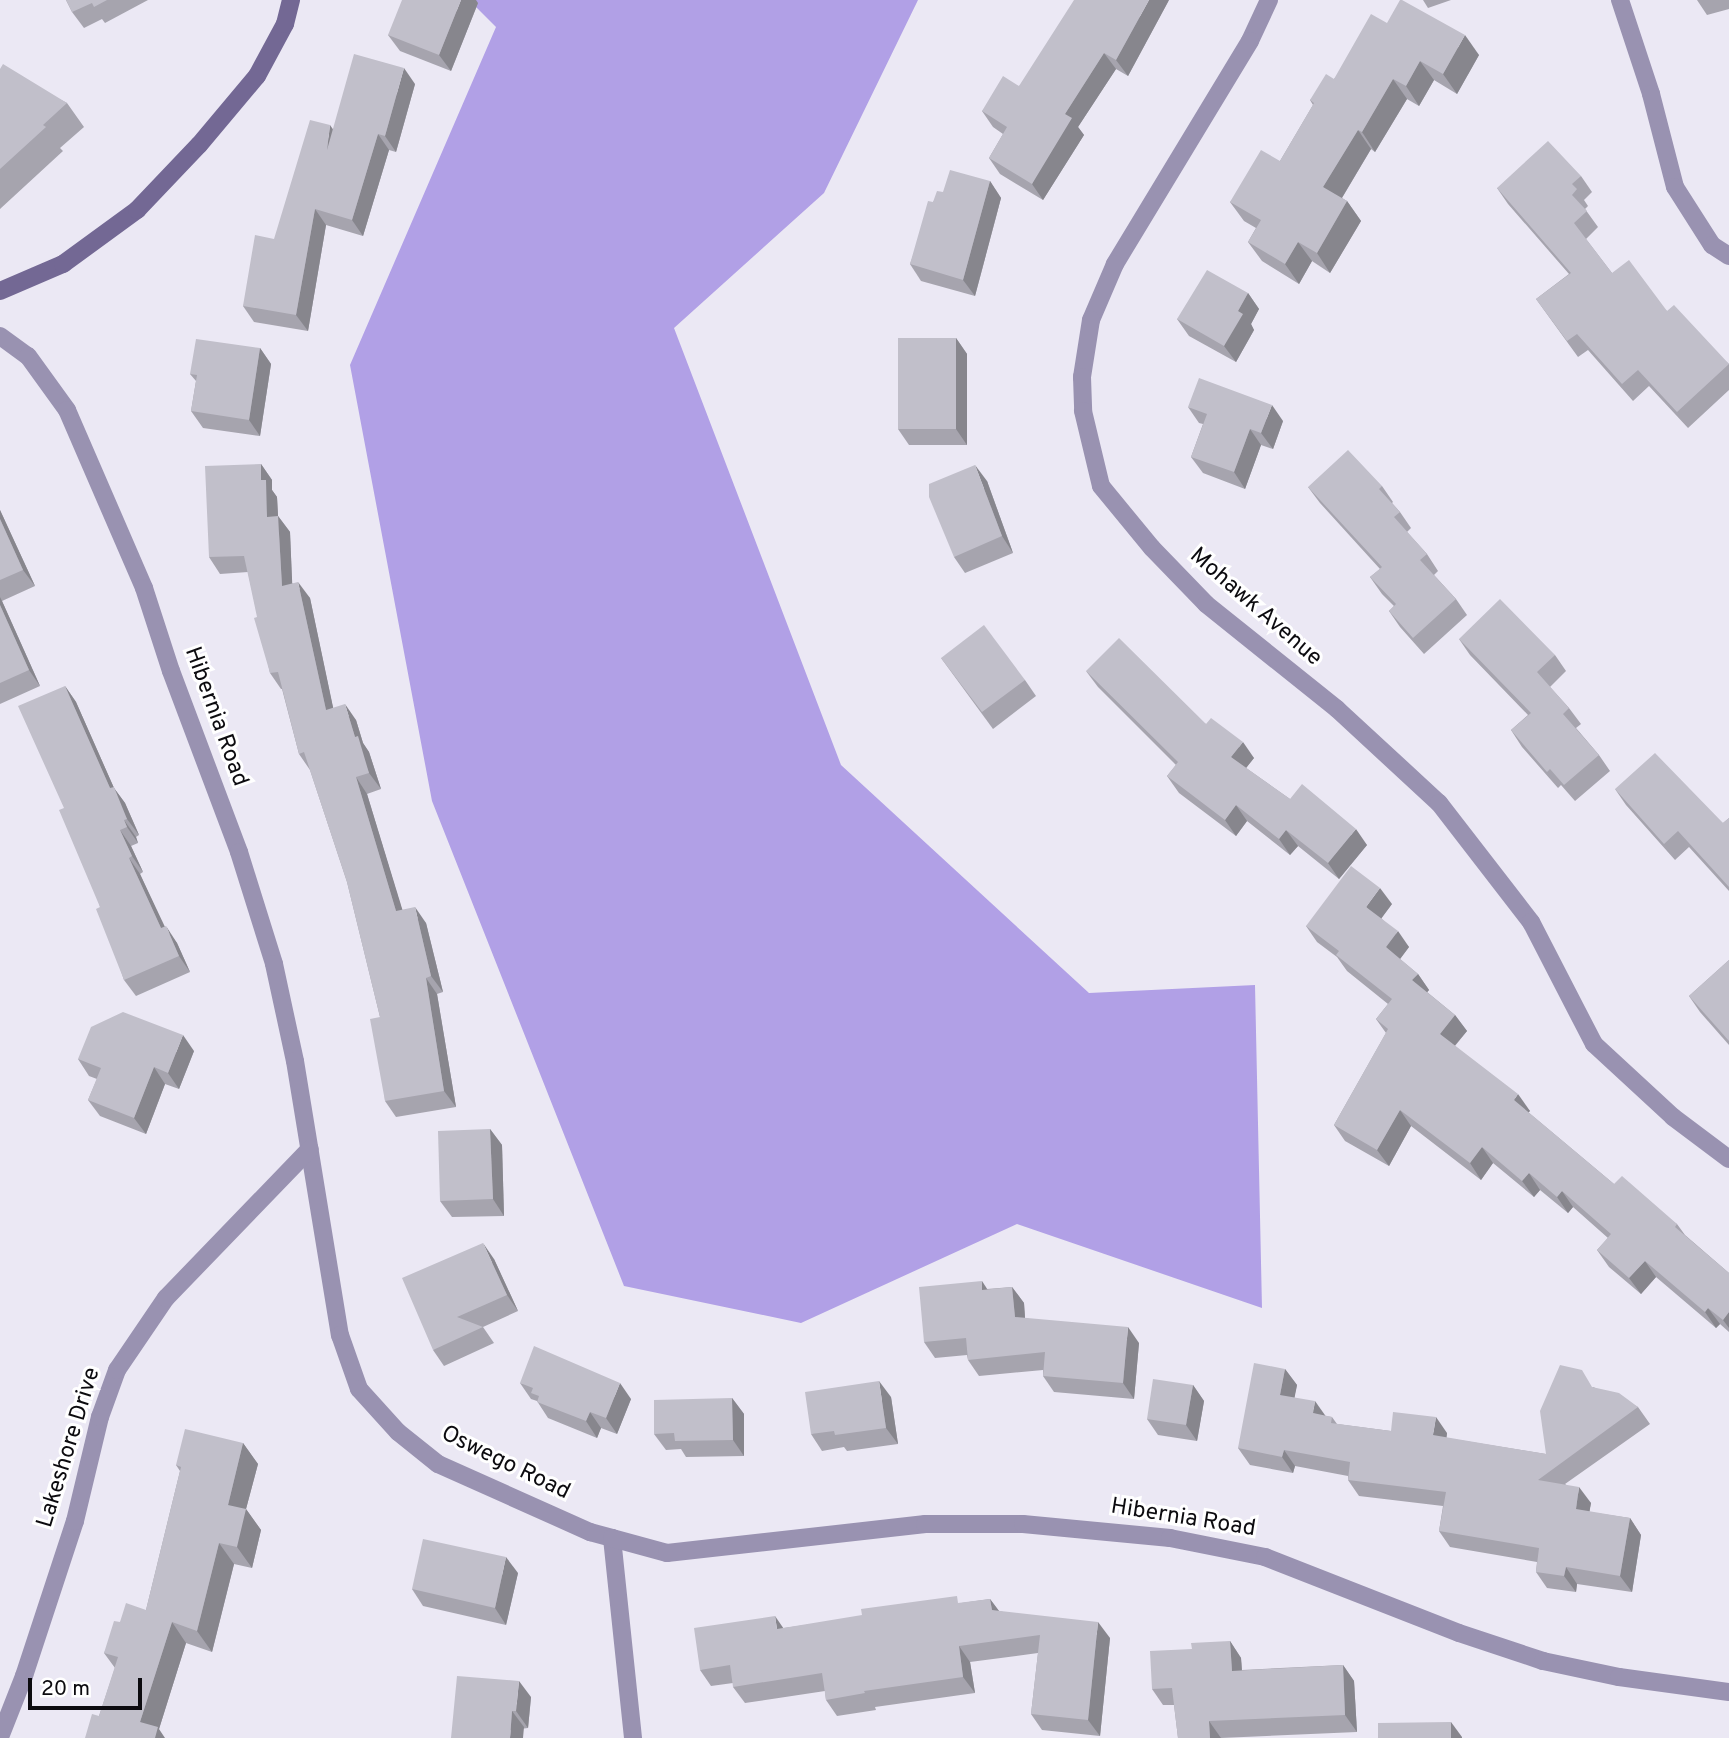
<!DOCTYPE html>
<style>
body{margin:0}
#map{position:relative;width:1729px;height:1738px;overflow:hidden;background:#ebe8f4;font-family:Overpass,sans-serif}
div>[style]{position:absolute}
.forest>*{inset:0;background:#b1a0e6}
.street>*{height:18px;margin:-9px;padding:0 9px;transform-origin:9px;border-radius:9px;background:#9992b1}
.secondary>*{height:18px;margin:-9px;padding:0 9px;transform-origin:9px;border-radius:9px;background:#736894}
.wall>*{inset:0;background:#a6a4ae}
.shaded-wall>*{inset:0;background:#87868d}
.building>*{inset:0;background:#c1bfca}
span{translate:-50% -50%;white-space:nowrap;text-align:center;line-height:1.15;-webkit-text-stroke:6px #fff;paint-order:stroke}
.street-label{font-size:23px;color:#0c0b0f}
.scale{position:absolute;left:28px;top:1678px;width:114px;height:32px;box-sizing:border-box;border:4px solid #0c0b0f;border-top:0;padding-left:9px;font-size:21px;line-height:24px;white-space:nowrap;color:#0c0b0f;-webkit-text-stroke:5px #fff;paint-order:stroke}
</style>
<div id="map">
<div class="forest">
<div style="clip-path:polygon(469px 0,918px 0,824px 193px,674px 328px,841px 765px,1089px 993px,1255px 985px,1262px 1308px,1017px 1224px,801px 1323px,624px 1286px,432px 801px,350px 365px,496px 27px)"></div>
</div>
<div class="street">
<div style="left:1269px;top:0;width:45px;rotate:114.9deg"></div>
<div style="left:1250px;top:41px;width:261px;rotate:121.2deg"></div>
<div style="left:1115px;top:264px;width:61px;rotate:113.2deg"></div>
<div style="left:1091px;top:320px;width:58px;rotate:99deg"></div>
<div style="left:1082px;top:377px;width:34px;rotate:88deg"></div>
<div style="left:1083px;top:411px;width:77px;rotate:76.5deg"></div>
<div style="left:1101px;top:486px;width:80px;rotate:50.6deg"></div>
<div style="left:1152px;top:548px;width:78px;rotate:46deg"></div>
<div style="left:1206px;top:604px;width:168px;rotate:38.7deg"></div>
<div style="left:1337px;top:709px;width:139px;rotate:42.7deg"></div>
<div style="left:1439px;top:803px;width:150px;rotate:52.3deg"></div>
<div style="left:1531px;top:922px;width:137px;rotate:62.7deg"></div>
<div style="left:1594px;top:1044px;width:108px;rotate:42.7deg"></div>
<div style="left:1673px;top:1117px;width:70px;rotate:36.9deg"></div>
<div style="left:1620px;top:0;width:99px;rotate:71.7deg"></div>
<div style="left:1651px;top:94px;width:96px;rotate:75.5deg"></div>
<div style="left:1675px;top:187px;width:69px;rotate:57.5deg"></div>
<div style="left:1712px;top:245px;width:20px;rotate:33deg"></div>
<div style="left:0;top:336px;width:34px;rotate:36deg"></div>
<div style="left:28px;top:356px;width:67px;rotate:54.2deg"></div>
<div style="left:67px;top:410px;width:194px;rotate:66.6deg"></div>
<div style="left:144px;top:588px;width:87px;rotate:72deg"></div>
<div style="left:171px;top:671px;width:193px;rotate:69.4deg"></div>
<div style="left:239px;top:852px;width:117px;rotate:72.6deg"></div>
<div style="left:274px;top:964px;width:99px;rotate:77.8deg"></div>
<div style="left:295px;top:1061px;width:278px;rotate:80.7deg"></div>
<div style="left:340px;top:1335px;width:57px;rotate:70.6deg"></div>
<div style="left:359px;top:1389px;width:58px;rotate:47.8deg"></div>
<div style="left:398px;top:1432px;width:51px;rotate:38.7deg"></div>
<div style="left:438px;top:1464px;width:167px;rotate:24.1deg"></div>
<div style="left:590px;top:1532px;width:23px;rotate:15deg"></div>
<div style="left:612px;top:1538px;width:201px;rotate:84deg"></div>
<div style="left:612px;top:1538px;width:57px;rotate:15.3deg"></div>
<div style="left:667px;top:1553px;width:260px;rotate:-6.4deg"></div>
<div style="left:925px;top:1524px;width:98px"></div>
<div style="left:1023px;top:1524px;width:148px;rotate:5.4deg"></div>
<div style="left:1170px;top:1538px;width:97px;rotate:11.3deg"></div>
<div style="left:1265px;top:1557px;width:208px;rotate:21.4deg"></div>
<div style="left:1459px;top:1633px;width:89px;rotate:18.4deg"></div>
<div style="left:1543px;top:1661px;width:78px;rotate:11.9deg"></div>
<div style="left:1619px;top:1677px;width:111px;rotate:7.8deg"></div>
<div style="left:0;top:1737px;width:66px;rotate:-68.5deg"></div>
<div style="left:24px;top:1676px;width:163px;rotate:-71.8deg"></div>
<div style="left:75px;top:1521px;width:107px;rotate:-76.5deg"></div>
<div style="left:100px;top:1417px;width:50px;rotate:-70.1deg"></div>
<div style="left:117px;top:1370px;width:87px;rotate:-55.8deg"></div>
<div style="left:166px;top:1298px;width:207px;rotate:-46deg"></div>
</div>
<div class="secondary">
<div style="left:0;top:291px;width:69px;rotate:-23.2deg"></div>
<div style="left:63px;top:264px;width:92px;rotate:-36.1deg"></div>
<div style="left:137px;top:210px;width:90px;rotate:-46.4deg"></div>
<div style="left:199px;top:145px;width:90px;rotate:-50deg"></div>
<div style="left:257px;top:76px;width:59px;rotate:-61.7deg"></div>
<div style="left:285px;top:24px;width:25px;rotate:-76deg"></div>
</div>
<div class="wall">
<div style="clip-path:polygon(66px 0,148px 0,105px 23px,102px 19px,84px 28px,72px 12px)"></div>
<div style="clip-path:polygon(1169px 0,1128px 76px,1116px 69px,1078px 127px,1084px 135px,1043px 200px,1000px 174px,989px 158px,1003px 134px,993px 127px,982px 111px,1019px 86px)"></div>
<div style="clip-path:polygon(1423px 0,1451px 0,1428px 8px)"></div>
<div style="clip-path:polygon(1697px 0,1729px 0,1729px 9px,1707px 15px)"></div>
<div style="clip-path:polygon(478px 3px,451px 71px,400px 51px,388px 35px)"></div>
<div style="clip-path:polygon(1387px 23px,1479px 55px,1457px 94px,1434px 80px,1419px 106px,1407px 99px,1375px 152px,1371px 149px,1342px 198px,1347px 201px,1361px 221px,1330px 273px,1312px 261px,1299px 284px,1262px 261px,1248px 242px,1256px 228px,1244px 221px,1230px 202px,1280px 161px,1313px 105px,1310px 100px,1334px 79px)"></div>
<div style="clip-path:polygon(0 69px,67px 103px,84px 127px,60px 148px,63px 151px,0 209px)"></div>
<div style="clip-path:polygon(415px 84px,396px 152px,389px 150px,363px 236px,326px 225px,308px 331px,254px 322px,243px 306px,333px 129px)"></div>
<div style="clip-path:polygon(1581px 176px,1592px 192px,1584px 200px,1588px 206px,1585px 209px,1598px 227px,1586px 239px,1612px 273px,1667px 311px,1729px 364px,1729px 390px,1688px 428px,1649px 386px,1633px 401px,1588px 350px,1578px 357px,1536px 299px,1569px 274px,1508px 204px,1497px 188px)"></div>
<div style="clip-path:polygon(990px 181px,1001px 198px,975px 296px,921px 281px,910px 264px,933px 202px,943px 192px)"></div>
<div style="clip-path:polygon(1248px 293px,1259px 309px,1251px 324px,1254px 330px,1236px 362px,1189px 336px,1177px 319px)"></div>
<div style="clip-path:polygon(956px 338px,967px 354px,967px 445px,909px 445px,898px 429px)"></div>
<div style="clip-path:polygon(260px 348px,271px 364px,260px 436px,203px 428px,191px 411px,196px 381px,190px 374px)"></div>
<div style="clip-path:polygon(1188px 407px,1283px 421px,1273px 449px,1261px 445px,1245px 489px,1203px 473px,1191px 457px,1203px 424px,1199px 423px)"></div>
<div style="clip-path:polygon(261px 464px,272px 480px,272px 490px,277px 497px,278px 516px,290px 532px,292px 583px,310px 598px,333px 708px,356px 720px,363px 743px,369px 752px,381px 789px,367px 794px,402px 910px,426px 923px,443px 992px,437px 994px,456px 1107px,396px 1117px,385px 1101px,380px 1017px,347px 882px,310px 770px,299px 754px,282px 689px,281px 689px,270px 673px,248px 572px,220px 574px,209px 557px)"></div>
<div style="clip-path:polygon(987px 481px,1013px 553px,965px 573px,954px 557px)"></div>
<div style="clip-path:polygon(1382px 486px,1393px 502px,1392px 503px,1400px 512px,1411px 528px,1407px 532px,1427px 554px,1438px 571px,1434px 575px,1456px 599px,1467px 615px,1424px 654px,1400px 627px,1389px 611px,1394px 606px,1382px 594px,1370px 577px,1380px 569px,1320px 503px,1308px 487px)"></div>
<div style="clip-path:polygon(0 510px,35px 586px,2px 601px,40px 686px,0 704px)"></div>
<div style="clip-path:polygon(1459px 639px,1555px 655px,1566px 671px,1550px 687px,1569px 708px,1581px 724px,1576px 728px,1599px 755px,1610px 771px,1575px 801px,1561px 785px,1558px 788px,1522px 747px,1511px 730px,1528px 715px,1470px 655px)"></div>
<div style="clip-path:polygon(941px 658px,1025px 680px,1036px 696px,993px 729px)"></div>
<div style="clip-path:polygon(1086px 671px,1206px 724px,1254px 758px,1246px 768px,1290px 799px,1367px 845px,1339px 879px,1298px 846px,1290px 855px,1247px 821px,1236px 836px,1179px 793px,1167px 776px,1176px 765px,1098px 687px)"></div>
<div style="clip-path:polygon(65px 686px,76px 702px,114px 788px,125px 803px,139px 835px,136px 837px,138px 843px,131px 846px,143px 872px,140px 874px,164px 927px,177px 943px,190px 972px,136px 996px,124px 980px,100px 907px)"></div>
<div style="clip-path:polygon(1615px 789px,1723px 823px,1729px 818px,1729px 891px,1689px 847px,1675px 860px,1626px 805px)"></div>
<div style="clip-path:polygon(1392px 904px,1381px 918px,1409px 947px,1400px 959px,1418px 974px,1429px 990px,1427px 992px,1455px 1015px,1467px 1031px,1455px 1046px,1530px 1111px,1528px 1112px,1614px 1184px,1677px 1224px,1685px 1235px,1729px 1273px,1729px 1332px,1720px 1324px,1716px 1328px,1656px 1277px,1641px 1294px,1609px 1267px,1597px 1250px,1608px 1238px,1573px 1207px,1568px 1213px,1540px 1190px,1534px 1197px,1493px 1163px,1481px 1180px,1411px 1126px,1389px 1166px,1345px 1141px,1334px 1125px,1386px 1033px,1376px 1019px,1388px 1004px,1347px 971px,1337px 957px,1317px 942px,1306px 926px)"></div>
<div style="clip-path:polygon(1729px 960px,1729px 1045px,1700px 1012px,1689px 996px)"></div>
<div style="clip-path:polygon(194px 1051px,179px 1089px,165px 1084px,146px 1134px,100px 1116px,88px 1100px,97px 1079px,89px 1076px,78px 1059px)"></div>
<div style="clip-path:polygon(490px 1129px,502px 1145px,504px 1216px,452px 1217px,440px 1201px)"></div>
<div style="clip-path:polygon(494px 1259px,518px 1311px,483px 1327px,494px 1343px,444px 1366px,433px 1350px)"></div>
<div style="clip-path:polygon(1012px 1287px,1024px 1303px,1025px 1318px,1139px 1343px,1134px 1399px,1054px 1392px,1043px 1376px,1043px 1370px,979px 1376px,968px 1360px,967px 1355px,935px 1358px,924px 1342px,987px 1289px)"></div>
<div style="clip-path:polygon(1285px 1369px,1297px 1385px,1294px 1398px,1325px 1416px,1332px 1417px,1337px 1424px,1391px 1431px,1447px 1433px,1446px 1438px,1546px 1454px,1593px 1387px,1638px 1407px,1650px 1424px,1565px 1484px,1591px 1503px,1589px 1512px,1630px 1518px,1641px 1535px,1632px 1592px,1577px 1584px,1576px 1592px,1547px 1588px,1536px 1572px,1537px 1562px,1450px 1547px,1439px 1531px,1443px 1506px,1359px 1496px,1348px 1480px,1348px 1476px,1295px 1466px,1293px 1473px,1250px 1465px,1238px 1448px)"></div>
<div style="clip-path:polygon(520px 1383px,631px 1399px,617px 1434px,601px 1428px,597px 1438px,548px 1418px,537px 1401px,531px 1399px)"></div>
<div style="clip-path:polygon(1193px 1385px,1204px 1401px,1197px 1441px,1158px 1435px,1147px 1419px)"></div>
<div style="clip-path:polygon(891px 1397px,898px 1444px,847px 1451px,844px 1447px,822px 1451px,811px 1434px)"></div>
<div style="clip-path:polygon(732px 1398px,744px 1414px,744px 1456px,686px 1457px,681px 1449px,666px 1450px,654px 1434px)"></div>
<div style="clip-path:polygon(243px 1443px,258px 1464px,246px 1509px,261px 1530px,252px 1568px,234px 1564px,212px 1652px,186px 1643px,159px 1729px,99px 1716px,115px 1668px,104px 1653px,120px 1622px,146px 1610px,180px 1471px,176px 1465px)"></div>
<div style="clip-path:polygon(518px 1573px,506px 1625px,423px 1606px,412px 1589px)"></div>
<div style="clip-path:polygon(990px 1599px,999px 1611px,1110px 1638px,1100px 1736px,1042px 1730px,1031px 1714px,1038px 1653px,970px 1662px,975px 1693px,875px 1707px,876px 1710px,837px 1716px,826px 1700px,825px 1691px,745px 1703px,733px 1687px,733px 1683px,711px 1686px,700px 1670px,784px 1628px)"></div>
<div style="clip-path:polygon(1230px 1641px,1241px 1658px,1242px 1670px,1343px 1665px,1354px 1681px,1357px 1732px,1221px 1738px,1178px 1738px,1174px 1705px,1163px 1705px,1152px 1689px)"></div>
<div style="clip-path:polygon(531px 1697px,528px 1728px,451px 1738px)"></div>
</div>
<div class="shaded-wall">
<div style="clip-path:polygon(461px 0,476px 0,478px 3px,451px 71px,439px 55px)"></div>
<div style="clip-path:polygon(1149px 0,1169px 0,1128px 76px,1116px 60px)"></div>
<div style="clip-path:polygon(1465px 35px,1479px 55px,1457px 94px,1443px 74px)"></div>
<div style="clip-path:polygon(1104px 53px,1116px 69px,1078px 127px,1084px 135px,1043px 200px,1032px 184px,1065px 114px)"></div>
<div style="clip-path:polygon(1420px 61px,1434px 80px,1419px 106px,1406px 86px)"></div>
<div style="clip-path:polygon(404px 68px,415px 84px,396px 152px,385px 136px)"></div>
<div style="clip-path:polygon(1393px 79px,1407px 99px,1375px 152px,1362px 132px)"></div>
<div style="clip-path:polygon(330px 125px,341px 141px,327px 150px)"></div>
<div style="clip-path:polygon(1358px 130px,1371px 149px,1337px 206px,1323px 187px)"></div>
<div style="clip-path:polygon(378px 134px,389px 150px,363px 236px,352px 220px)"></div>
<div style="clip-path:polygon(990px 181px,1001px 198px,975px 296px,963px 280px)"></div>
<div style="clip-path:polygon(1347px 201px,1361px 221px,1330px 273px,1317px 253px)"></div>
<div style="clip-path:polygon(315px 209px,326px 225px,308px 331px,296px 315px)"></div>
<div style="clip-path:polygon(1298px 242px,1312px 261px,1299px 284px,1285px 264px)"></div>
<div style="clip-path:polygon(1248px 293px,1259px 309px,1251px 324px,1254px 330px,1236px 362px,1224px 346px,1238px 311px)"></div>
<div style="clip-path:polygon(956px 338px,967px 354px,967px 445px,956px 429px)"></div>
<div style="clip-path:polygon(260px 348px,271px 364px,260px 436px,249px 420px)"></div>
<div style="clip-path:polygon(1272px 405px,1283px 421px,1273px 449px,1261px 433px)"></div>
<div style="clip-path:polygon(1250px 429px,1261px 445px,1245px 489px,1234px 472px)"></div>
<div style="clip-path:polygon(261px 464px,272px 480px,272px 490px,277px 497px,279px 533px,267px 517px,261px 480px)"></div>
<div style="clip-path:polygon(975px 465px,987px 481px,1013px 553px,1002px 536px)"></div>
<div style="clip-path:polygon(0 510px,35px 586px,23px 570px,0 519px)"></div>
<div style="clip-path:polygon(278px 516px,290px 532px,293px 602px,282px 586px)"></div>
<div style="clip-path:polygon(298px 582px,310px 598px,337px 726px,326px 710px)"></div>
<div style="clip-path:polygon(0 597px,2px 601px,40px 686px,29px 670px,0 605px)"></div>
<div style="clip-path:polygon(65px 686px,76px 702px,114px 788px,125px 803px,139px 835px,127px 819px,110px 788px)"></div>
<div style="clip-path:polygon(345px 704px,356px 720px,363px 743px,369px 752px,381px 789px,369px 773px,355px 737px)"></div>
<div style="clip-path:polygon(1243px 742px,1254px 758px,1242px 773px,1231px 757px)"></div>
<div style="clip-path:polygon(356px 777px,367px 794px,408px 928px,396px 911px)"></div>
<div style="clip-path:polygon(1236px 805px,1247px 821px,1236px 836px,1225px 820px)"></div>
<div style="clip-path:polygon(124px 820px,136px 837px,138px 843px,127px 827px)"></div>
<div style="clip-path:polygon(1356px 829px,1367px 845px,1339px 879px,1328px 863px)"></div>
<div style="clip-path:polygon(120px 830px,131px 846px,143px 872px,132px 856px)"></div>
<div style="clip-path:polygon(1286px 830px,1298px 846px,1290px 855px,1279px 839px)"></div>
<div style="clip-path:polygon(129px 858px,140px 874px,173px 944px,161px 928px)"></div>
<div style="clip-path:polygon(1380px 888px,1392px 904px,1378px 923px,1366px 907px)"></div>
<div style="clip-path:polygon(415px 907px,426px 923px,443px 992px,431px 976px)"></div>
<div style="clip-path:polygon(166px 926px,177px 943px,190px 972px,179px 956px)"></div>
<div style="clip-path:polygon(1398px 931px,1409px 947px,1397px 963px,1386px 947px)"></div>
<div style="clip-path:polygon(1418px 974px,1429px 990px,1424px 996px,1412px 980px)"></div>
<div style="clip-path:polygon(426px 978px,437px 994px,456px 1107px,444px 1091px)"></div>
<div style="clip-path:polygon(1455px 1015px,1467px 1031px,1451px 1050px,1440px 1034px)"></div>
<div style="clip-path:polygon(183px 1035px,194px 1051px,179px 1089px,168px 1073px)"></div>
<div style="clip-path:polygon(154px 1067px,165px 1084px,146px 1134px,134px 1118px)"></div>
<div style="clip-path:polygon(1518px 1094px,1530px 1111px,1525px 1116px,1514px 1100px)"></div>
<div style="clip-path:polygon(1400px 1110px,1411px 1126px,1389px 1166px,1377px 1150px)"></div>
<div style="clip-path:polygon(490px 1129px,502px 1145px,504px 1216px,493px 1199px)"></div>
<div style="clip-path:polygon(1482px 1147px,1493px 1163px,1481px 1180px,1470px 1163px)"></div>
<div style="clip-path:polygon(1529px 1173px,1540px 1190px,1534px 1197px,1522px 1181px)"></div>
<div style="clip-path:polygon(1562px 1191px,1573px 1207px,1568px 1213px,1557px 1197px)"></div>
<div style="clip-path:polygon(483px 1243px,494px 1259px,518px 1311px,507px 1295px)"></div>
<div style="clip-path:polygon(1645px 1261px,1656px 1277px,1641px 1294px,1629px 1278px)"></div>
<div style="clip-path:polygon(982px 1281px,993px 1298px,982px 1290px)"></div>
<div style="clip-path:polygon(1012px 1287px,1024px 1303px,1026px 1333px,1015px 1317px)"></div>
<div style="clip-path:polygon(1708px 1308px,1720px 1324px,1716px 1328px,1705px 1312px)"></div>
<div style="clip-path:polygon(1729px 1312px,1729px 1328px,1723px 1320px)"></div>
<div style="clip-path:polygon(1128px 1327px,1139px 1343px,1134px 1399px,1123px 1383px)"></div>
<div style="clip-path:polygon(1285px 1369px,1297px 1385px,1292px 1411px,1280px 1395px)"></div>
<div style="clip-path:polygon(879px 1381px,891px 1397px,898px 1444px,886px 1428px)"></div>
<div style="clip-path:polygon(620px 1383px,631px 1399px,617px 1434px,606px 1418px)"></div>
<div style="clip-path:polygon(1193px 1385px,1204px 1401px,1197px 1441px,1186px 1425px)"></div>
<div style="clip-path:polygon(732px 1398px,744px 1414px,744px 1456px,733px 1440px)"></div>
<div style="clip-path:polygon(1315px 1401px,1327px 1418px,1313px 1413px)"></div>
<div style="clip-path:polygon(590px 1412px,601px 1428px,597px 1438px,586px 1421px)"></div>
<div style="clip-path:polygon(1436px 1417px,1447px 1433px,1445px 1452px,1433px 1435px)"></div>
<div style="clip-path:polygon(243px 1443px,258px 1464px,246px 1509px,261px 1530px,252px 1568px,237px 1547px,228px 1505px)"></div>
<div style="clip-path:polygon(1284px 1450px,1295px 1466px,1293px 1473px,1282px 1457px)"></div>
<div style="clip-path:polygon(1579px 1487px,1591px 1503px,1587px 1526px,1576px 1509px)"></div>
<div style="clip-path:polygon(1630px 1518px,1641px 1535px,1632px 1592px,1620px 1576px)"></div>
<div style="clip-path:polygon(219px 1543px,234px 1564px,212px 1652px,197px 1631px)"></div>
<div style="clip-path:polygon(506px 1557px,518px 1573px,506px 1625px,495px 1608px)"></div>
<div style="clip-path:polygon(1566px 1567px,1577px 1584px,1576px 1592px,1564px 1576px)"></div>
<div style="clip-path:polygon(990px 1599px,1002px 1615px,992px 1610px)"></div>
<div style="clip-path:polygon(775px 1616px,786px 1632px,777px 1629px)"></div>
<div style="clip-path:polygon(172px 1622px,186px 1643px,159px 1729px,165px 1738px,152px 1738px,140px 1722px)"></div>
<div style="clip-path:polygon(1098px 1622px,1110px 1638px,1100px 1736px,1088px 1720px)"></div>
<div style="clip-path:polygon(1230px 1641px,1241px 1658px,1243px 1687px,1232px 1671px)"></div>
<div style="clip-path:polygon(959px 1646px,970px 1662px,975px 1693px,963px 1677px)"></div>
<div style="clip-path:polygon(1343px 1665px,1354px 1681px,1357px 1732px,1345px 1715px)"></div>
<div style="clip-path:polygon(519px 1681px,531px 1697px,528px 1728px,516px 1711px)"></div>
<div style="clip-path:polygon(512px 1711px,524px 1727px,523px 1738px,510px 1738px)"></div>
<div style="clip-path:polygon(1209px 1721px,1221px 1738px,1210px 1738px)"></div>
<div style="clip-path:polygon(1451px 1722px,1462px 1737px,1462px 1738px,1451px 1738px)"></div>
</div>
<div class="building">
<div style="clip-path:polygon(66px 0,107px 0,94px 7px,92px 3px,72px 12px)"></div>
<div style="clip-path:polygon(402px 0,461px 0,439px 55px,388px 35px)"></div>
<div style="clip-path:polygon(1074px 0,1149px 0,1116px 60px,1104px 53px,1065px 114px,1072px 118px,1032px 184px,989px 158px,1007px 127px,982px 111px,1003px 76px,1019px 86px)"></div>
<div style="clip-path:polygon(1400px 0,1402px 0,1465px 35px,1443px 74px,1420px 61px,1406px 86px,1393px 79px,1362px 132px,1358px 130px,1323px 187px,1347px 201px,1317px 253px,1298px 242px,1285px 264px,1248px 242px,1261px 220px,1230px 202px,1261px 150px,1280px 161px,1314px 103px,1310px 100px,1326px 74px,1334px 79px,1371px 14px,1387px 23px)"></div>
<div style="clip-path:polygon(354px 54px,404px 68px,385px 136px,378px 134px,352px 220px,315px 209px,296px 315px,243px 306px,255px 235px,274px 239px,310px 120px,330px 125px,327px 150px)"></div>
<div style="clip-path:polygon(3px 64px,67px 103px,43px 125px,46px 127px,0 169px,0 69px)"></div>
<div style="clip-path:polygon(1548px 141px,1581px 176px,1572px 184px,1577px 189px,1572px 195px,1587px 211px,1574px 223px,1612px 273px,1629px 260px,1667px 311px,1674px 305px,1729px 364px,1677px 412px,1638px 370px,1622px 384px,1577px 334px,1567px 341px,1536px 299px,1571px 273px,1497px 188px)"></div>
<div style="clip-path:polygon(950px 170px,990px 181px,963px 280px,910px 264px,928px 201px,933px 202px,937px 191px,943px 192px)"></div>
<div style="clip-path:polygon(1207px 270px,1248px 293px,1238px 311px,1243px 314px,1224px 346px,1177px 319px)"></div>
<div style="clip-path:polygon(898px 338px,956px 338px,956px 429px,898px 429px)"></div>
<div style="clip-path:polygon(196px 339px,260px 348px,249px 420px,191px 411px,197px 375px,190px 374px)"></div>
<div style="clip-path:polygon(1199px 378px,1272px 405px,1261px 433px,1250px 429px,1234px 472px,1191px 457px,1207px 414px,1188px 407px)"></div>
<div style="clip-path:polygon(1348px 450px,1382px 486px,1379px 489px,1400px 512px,1394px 517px,1427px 554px,1420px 560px,1456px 599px,1413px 638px,1389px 611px,1396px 604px,1370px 577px,1382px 567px,1308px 487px)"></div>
<div style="clip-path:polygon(261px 464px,261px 480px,266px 480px,267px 517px,278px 516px,282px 586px,298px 582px,326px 710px,345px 704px,355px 737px,358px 736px,369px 773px,356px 777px,396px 911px,415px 907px,431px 976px,426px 978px,444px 1091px,385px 1101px,370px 1019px,380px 1017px,347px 882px,304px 752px,299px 754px,278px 672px,270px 673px,254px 618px,257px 617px,244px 556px,209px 557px,205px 466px)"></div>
<div style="clip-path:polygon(975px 465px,1002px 536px,954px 557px,929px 497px,929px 484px)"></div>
<div style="clip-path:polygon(0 519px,23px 570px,0 580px)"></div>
<div style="clip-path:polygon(1500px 599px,1555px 655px,1537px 672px,1569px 708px,1563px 714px,1599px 755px,1564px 785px,1550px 769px,1547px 772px,1511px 730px,1531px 713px,1459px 639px)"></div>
<div style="clip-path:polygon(0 605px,29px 670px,0 683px)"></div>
<div style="clip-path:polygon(984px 625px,1025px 680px,982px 712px,941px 658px)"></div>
<div style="clip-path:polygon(1119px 638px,1206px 724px,1211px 718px,1243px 742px,1231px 757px,1290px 799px,1302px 784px,1356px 829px,1328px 863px,1286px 830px,1279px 839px,1236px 805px,1225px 820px,1167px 776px,1178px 762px,1086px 671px)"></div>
<div style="clip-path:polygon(65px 686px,110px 788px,114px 787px,127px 819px,124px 820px,127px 827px,120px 830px,132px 856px,129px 858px,161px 928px,166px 926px,179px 956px,124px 980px,96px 909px,100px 907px,59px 810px,64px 808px,18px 706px)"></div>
<div style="clip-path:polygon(1655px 753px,1723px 823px,1729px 818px,1729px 887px,1678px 831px,1664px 844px,1615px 789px)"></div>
<div style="clip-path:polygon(1351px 866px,1380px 888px,1366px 907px,1398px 931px,1386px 947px,1418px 974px,1412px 980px,1455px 1015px,1440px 1034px,1518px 1094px,1514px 1100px,1614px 1184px,1622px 1176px,1677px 1224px,1675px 1227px,1729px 1273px,1729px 1312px,1723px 1320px,1708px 1308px,1705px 1312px,1645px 1261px,1629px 1278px,1597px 1250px,1611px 1234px,1562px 1191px,1557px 1197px,1529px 1173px,1522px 1181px,1482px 1147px,1470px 1163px,1400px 1110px,1377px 1150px,1334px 1125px,1388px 1029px,1376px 1019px,1392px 999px,1336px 955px,1339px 951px,1306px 926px)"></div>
<div style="clip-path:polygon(1729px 960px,1729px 1041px,1689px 996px)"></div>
<div style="clip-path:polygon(123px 1012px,183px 1035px,168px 1073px,154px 1067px,134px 1118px,88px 1100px,101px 1068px,78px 1059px,91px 1027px)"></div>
<div style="clip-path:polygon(490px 1129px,493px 1199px,440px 1201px,438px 1131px)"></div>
<div style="clip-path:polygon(483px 1243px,507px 1295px,457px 1317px,483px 1327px,433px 1350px,402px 1278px)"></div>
<div style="clip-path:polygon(982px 1281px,982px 1290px,1012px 1287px,1015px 1317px,1128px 1327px,1123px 1383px,1043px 1376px,1045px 1352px,968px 1360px,966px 1338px,924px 1342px,919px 1287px)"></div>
<div style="clip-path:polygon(534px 1346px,620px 1383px,606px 1418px,590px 1412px,586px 1421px,537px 1402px,539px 1396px,531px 1393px,533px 1388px,520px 1383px)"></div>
<div style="clip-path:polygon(1254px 1363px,1285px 1369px,1280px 1395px,1315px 1401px,1313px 1413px,1332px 1417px,1331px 1423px,1391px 1431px,1393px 1412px,1436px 1417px,1433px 1435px,1546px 1454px,1540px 1411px,1560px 1365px,1582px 1370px,1592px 1387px,1619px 1393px,1638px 1407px,1538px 1480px,1579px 1487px,1576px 1509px,1630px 1518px,1620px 1576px,1566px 1567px,1564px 1576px,1536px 1572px,1539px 1548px,1439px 1531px,1446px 1492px,1348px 1480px,1350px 1462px,1284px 1450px,1282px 1457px,1238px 1448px)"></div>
<div style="clip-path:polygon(1153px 1379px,1193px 1385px,1186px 1425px,1147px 1419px)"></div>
<div style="clip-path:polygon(879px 1381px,886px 1428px,835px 1435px,834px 1431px,811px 1434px,805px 1392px)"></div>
<div style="clip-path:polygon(732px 1398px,733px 1440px,675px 1441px,674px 1433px,654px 1434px,654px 1400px)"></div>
<div style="clip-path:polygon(185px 1429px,243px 1443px,228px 1505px,246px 1509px,237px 1547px,219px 1543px,197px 1631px,172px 1622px,140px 1722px,158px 1727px,155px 1738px,85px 1738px,92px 1714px,99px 1716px,118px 1657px,104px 1653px,114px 1621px,120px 1622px,126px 1603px,146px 1610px,181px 1467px,176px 1465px)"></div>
<div style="clip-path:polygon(423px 1539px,506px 1557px,495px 1608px,412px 1589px)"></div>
<div style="clip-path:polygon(957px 1596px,958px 1603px,990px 1599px,992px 1610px,1098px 1622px,1088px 1720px,1031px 1714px,1040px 1635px,959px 1646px,963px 1677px,864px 1691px,865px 1693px,826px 1700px,822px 1673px,733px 1687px,730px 1665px,700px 1670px,694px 1628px,775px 1616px,777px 1629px,862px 1615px,861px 1609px)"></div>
<div style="clip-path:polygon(1230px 1641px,1232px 1671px,1343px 1665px,1345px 1715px,1209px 1721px,1210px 1738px,1178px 1738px,1172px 1688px,1152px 1689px,1150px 1651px,1192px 1649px,1191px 1643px)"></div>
<div style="clip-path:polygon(457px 1676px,519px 1681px,516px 1711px,512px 1711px,510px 1738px,451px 1738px)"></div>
<div style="clip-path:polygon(1451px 1722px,1451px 1738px,1378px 1738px,1378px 1723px)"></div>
</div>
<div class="street-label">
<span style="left:1255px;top:608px;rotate:41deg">Mohawk Avenue</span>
<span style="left:215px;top:717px;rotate:70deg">Hibernia Road</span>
<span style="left:70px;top:1448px;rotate:-73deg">Lakeshore Drive</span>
<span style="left:505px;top:1464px;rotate:26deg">Oswego Road</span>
<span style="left:1183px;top:1519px;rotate:9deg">Hibernia Road</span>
</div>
<div class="scale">20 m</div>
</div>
